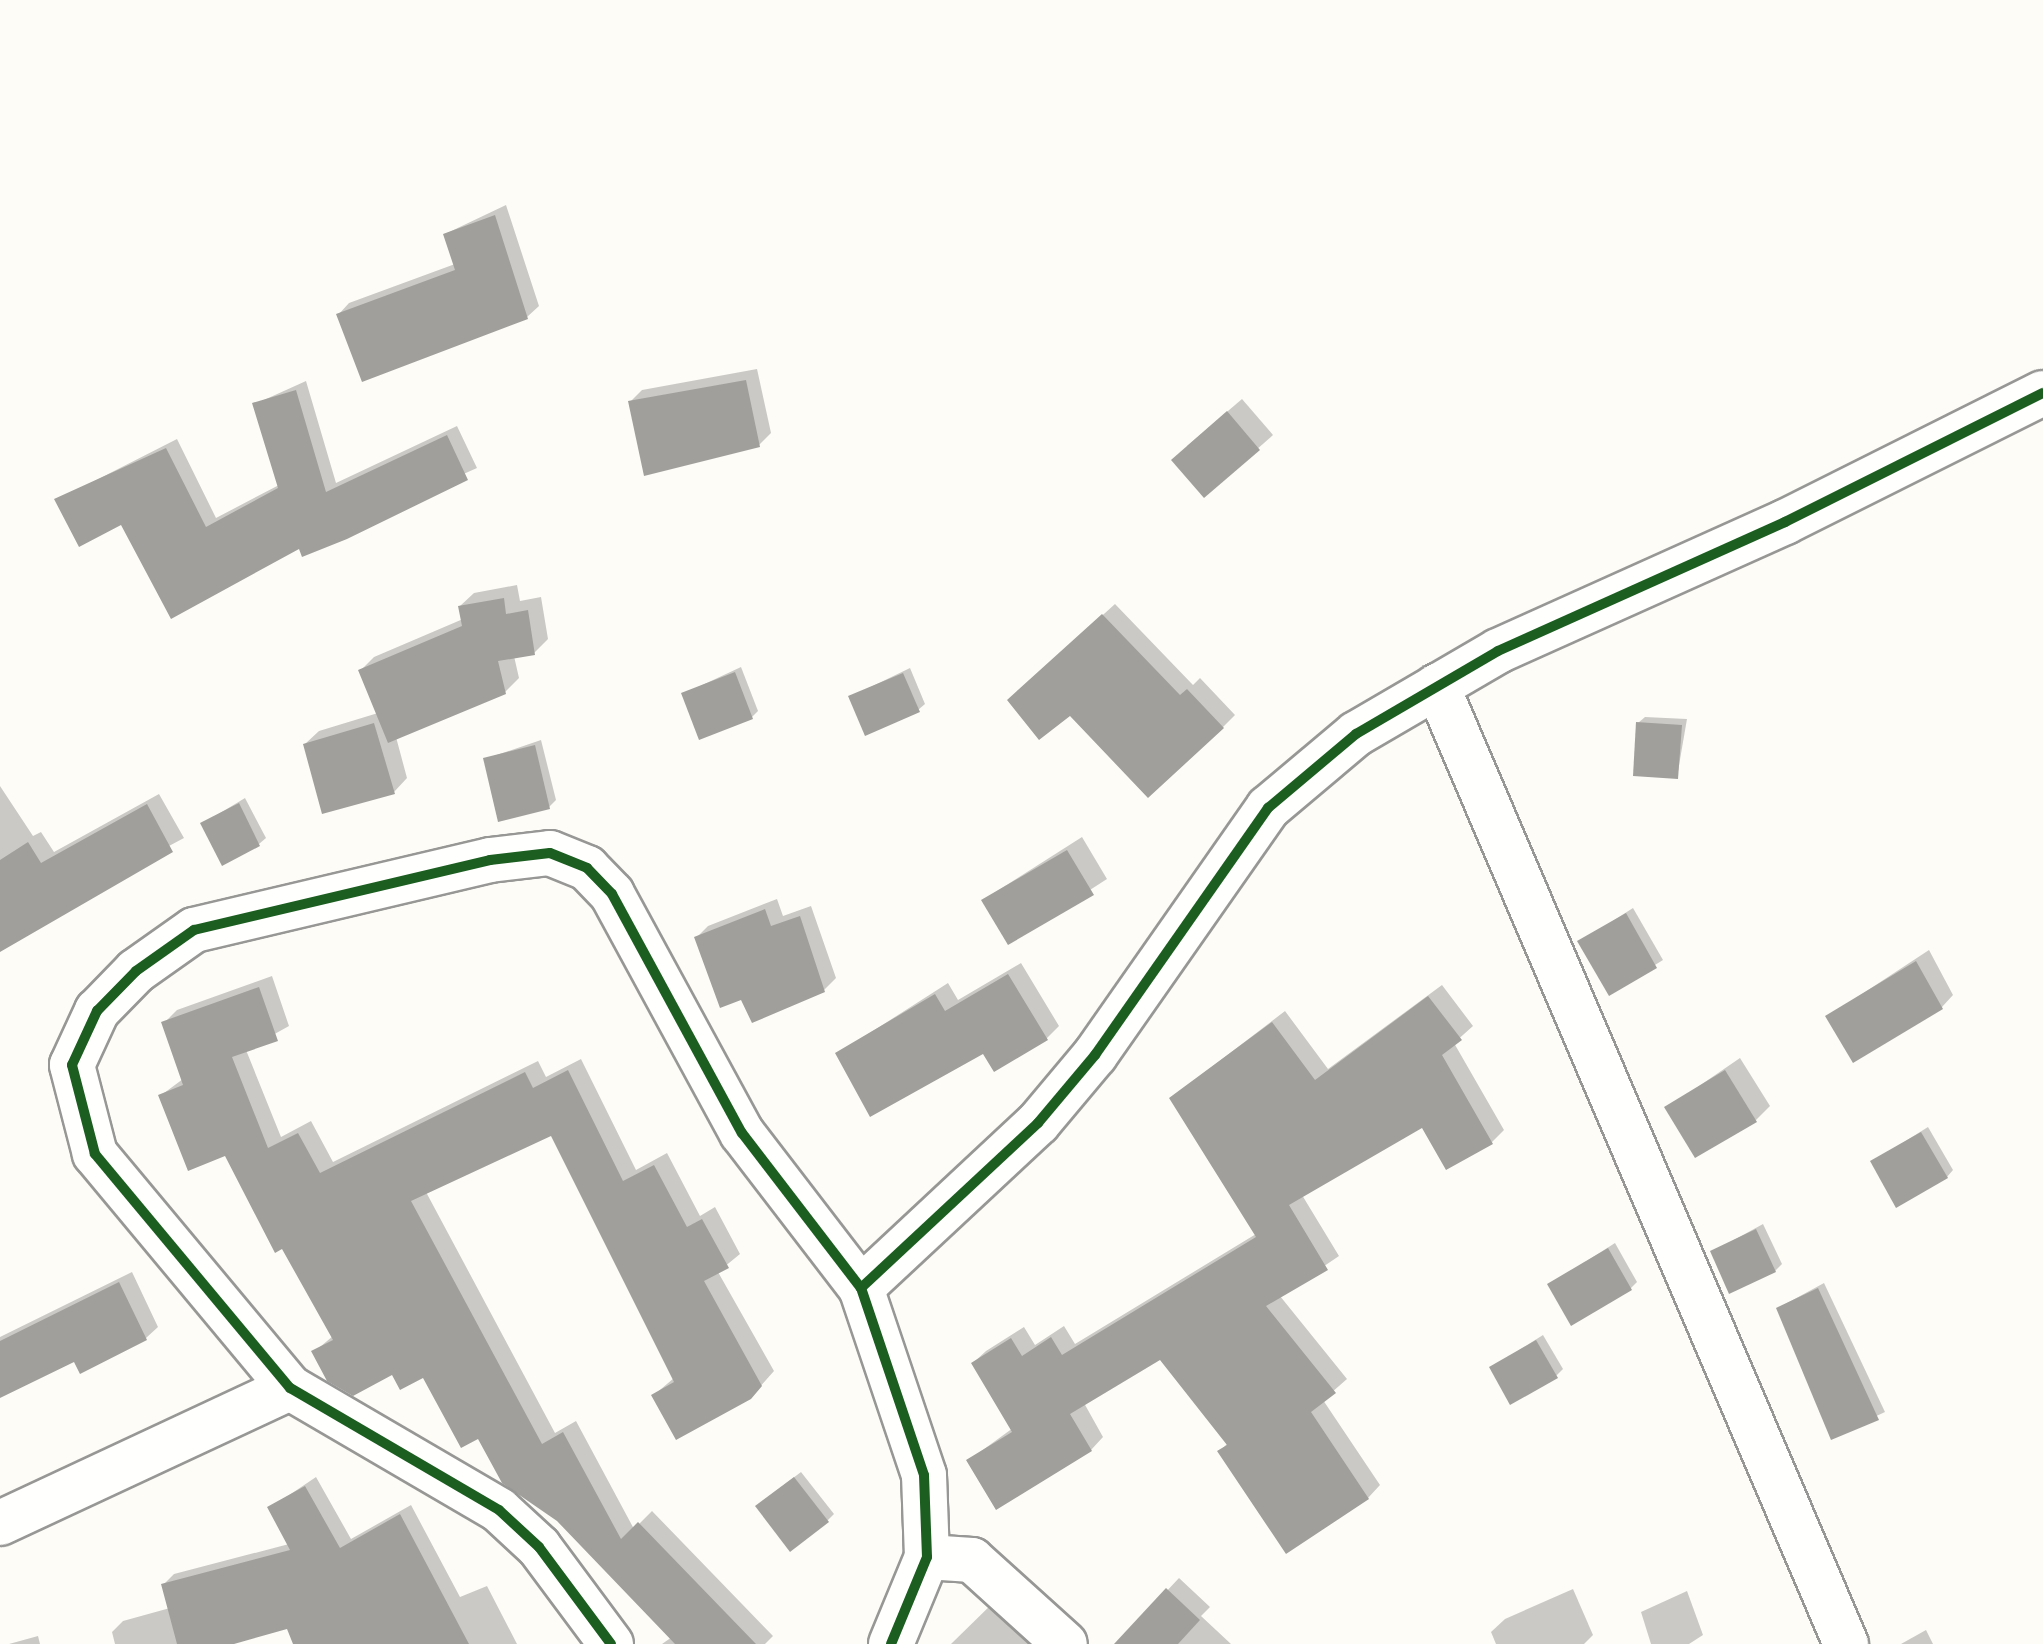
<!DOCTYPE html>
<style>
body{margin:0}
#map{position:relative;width:2043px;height:1644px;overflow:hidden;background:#fdfcf7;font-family:"Noto Serif",serif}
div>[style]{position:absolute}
.shadow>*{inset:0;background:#0003}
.building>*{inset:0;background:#a19f9c}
.roads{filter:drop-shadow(2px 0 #979795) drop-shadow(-2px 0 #979795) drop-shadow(0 2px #979795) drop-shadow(0 -2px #979795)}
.minor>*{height:44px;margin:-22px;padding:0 22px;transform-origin:22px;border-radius:22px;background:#fffffe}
.cycleway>*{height:10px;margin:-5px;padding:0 5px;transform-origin:5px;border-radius:5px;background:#1b5e20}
span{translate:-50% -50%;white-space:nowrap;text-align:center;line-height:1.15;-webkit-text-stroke:8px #fff;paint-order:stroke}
</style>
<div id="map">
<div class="shadow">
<div style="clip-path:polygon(506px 205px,539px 306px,527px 317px,338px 315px,349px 303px,455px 264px,445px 234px)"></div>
<div style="clip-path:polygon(757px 369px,771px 433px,759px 445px,630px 402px,642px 390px)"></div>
<div style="clip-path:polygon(306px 381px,336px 483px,457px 426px,477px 468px,300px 547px,122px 522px,57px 500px,177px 439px,216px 518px,279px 485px,255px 404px)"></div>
<div style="clip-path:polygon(1242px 399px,1273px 435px,1205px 495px,1187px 446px)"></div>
<div style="clip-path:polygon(517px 585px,520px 601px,541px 597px,548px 639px,534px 653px,514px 656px,519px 678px,505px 692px,396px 737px,407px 778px,394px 792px,305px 744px,319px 731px,378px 713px,360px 671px,374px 657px,463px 619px,460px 606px,474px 593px)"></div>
<div style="clip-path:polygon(1115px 604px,1193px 685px,1200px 678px,1235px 715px,1223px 727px,1070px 713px,1022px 688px)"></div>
<div style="clip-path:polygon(741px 667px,758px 711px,751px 718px,683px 694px)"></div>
<div style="clip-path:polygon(910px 668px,925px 704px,918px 710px,850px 697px)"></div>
<div style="clip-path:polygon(1645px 717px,1687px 719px,1677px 777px,1638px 723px)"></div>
<div style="clip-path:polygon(541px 740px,556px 800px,549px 807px,485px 759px)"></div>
<div style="clip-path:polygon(0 786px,33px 836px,41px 832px,54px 852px,159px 794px,184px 838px,0 936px)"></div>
<div style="clip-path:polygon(245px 798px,266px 838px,259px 844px,202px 824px)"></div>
<div style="clip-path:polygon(1082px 837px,1107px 879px,1009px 942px,983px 900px)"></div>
<div style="clip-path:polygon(777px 899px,783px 916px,811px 906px,836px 978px,824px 990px,696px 938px,708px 926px)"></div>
<div style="clip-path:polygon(1633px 908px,1663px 960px,1610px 993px,1580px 942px)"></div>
<div style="clip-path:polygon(1929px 950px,1953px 995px,1942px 1007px,1827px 1017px)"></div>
<div style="clip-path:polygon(1021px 963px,1059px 1026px,1046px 1039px,984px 1052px,837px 1054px,948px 983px,958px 1000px)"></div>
<div style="clip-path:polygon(272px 976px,289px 1026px,246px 1050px,281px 1137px,311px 1121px,333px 1162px,538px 1061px,546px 1077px,581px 1059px,636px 1170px,667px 1153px,700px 1216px,715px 1207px,740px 1254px,718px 1272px,774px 1371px,750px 1398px,654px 1395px,674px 1378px,552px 1133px,426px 1192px,555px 1433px,576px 1421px,634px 1529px,652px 1511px,773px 1636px,765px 1644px,662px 1644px,672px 1637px,424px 1375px,314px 1352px,333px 1336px,283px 1247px,226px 1154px,160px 1096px,183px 1079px,164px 1023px,177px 1010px)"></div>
<div style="clip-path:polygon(1442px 985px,1473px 1026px,1454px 1043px,1504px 1130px,1492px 1142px,1423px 1125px,1302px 1195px,1339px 1256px,1280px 1296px,1347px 1379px,1323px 1400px,1380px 1485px,1368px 1498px,1220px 1451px,1228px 1443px,1160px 1357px,1084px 1403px,1103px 1437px,1091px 1450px,969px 1460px,1013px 1428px,973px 1363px,986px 1351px,1024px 1327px,1035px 1345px,1064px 1326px,1075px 1344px,1256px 1234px,1171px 1098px,1285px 1011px,1328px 1069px)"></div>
<div style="clip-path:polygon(1740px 1058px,1770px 1106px,1756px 1120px,1667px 1108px)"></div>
<div style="clip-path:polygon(1928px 1127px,1953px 1170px,1947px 1177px,1872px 1162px)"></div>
<div style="clip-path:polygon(1763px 1224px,1782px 1264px,1775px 1271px,1712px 1252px)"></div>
<div style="clip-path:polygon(1615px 1243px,1637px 1282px,1631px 1288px,1549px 1285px)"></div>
<div style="clip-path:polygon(132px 1272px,158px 1327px,146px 1338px,75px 1359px,0 1395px,0 1337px)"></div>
<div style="clip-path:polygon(1824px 1283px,1885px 1412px,1832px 1437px,1778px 1308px)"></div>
<div style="clip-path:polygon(1543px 1335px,1563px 1369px,1556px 1376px,1491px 1368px)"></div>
<div style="clip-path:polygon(801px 1472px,834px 1514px,827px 1521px,764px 1500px)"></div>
<div style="clip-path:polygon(316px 1477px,351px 1539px,411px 1505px,460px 1597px,487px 1586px,517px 1644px,296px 1644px,288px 1627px,229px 1644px,115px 1644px,112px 1632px,123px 1621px,170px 1608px,163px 1585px,174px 1574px,289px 1544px,270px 1508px)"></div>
<div style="clip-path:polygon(1179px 1578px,1210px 1607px,1201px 1616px,1231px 1644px,1117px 1644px)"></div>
<div style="clip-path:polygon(1573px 1589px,1593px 1635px,1584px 1644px,1496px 1644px,1491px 1632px,1505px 1619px)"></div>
<div style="clip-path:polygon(1687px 1591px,1703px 1635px,1689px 1644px,1651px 1644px,1641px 1612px)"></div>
<div style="clip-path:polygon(998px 1598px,1045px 1644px,951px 1644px)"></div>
<div style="clip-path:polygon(1926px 1630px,1933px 1644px,1901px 1644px)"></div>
<div style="clip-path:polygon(38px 1636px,40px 1644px,9px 1644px)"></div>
</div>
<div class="building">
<div style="clip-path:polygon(495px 215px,528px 319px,362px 382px,336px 314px,455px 270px,443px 234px)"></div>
<div style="clip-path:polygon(746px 380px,760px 447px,644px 476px,628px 401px)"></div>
<div style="clip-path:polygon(296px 390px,326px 492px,447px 435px,468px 480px,347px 539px,302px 557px,299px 549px,171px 619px,121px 525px,79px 547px,54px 499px,166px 448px,206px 527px,278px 488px,252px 403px)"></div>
<div style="clip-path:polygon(1227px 411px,1260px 450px,1204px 498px,1171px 460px)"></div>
<div style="clip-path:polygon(504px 598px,506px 614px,528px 610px,535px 655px,498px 661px,506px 694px,388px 743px,358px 670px,462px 626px,458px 606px)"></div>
<div style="clip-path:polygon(1102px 614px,1180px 695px,1187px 689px,1224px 728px,1148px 798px,1070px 716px,1039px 740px,1007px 700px)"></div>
<div style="clip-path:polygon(735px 672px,753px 719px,699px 740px,681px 693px)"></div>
<div style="clip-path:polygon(903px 673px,920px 712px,865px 736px,848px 696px)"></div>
<div style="clip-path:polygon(1636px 722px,1682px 725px,1678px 779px,1633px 776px)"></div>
<div style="clip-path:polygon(374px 723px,395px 794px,322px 814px,303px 744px)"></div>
<div style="clip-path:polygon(535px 745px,550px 809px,498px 822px,483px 758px)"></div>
<div style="clip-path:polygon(239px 803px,260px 846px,222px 866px,200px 823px)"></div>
<div style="clip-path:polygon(147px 804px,173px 852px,0 952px,0 860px,28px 842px,41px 863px)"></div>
<div style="clip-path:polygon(1067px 850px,1094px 895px,1008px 945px,981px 900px)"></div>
<div style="clip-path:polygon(765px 909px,771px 926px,800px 916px,825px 992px,752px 1023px,741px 1000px,720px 1008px,694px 937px)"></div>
<div style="clip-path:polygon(1626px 913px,1657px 968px,1609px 996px,1577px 941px)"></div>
<div style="clip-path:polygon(1916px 961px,1943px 1009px,1853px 1063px,1825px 1016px)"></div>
<div style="clip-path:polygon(1008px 974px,1048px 1040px,994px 1072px,983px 1054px,870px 1117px,835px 1053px,935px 994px,945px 1011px)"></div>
<div style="clip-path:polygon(259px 987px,278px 1041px,232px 1057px,268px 1148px,298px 1133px,320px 1173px,525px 1072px,533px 1088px,568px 1070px,623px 1181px,654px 1165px,687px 1227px,702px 1219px,729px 1268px,704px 1281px,762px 1386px,751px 1399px,676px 1440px,651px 1395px,674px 1382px,551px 1136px,411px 1201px,542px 1444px,563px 1432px,621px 1539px,638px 1522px,756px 1644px,675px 1644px,557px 1521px,502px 1483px,478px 1439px,461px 1448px,423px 1378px,400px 1390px,392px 1375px,353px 1396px,327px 1381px,311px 1351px,333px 1340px,282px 1249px,275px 1253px,225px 1156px,188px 1171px,158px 1095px,183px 1085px,161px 1022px)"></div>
<div style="clip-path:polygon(1428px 996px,1462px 1040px,1442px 1055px,1493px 1144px,1446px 1170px,1422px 1128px,1289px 1205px,1328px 1270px,1266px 1306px,1336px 1393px,1311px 1412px,1369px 1499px,1286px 1554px,1217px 1451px,1227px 1445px,1160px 1360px,1070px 1414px,1092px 1451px,996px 1510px,966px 1460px,1012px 1432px,971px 1363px,1011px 1338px,1022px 1356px,1051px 1337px,1062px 1355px,1256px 1237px,1169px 1098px,1272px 1022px,1315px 1080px)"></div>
<div style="clip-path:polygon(1725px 1070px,1757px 1122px,1695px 1158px,1664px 1107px)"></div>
<div style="clip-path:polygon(1921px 1132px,1948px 1178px,1896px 1208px,1870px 1161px)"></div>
<div style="clip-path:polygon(1756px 1229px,1776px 1272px,1729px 1294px,1710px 1251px)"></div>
<div style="clip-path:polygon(1608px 1248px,1632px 1290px,1571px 1326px,1547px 1284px)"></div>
<div style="clip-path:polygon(119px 1282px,147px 1340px,80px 1374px,74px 1362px,0 1398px,0 1341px)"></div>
<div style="clip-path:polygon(1818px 1288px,1879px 1420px,1831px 1440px,1776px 1308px)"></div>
<div style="clip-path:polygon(1536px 1340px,1558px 1378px,1510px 1405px,1489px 1367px)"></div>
<div style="clip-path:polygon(794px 1477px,829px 1522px,790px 1552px,755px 1506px)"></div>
<div style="clip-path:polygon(305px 1486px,340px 1548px,400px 1514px,469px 1644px,293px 1644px,287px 1629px,234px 1644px,177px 1644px,161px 1584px,290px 1550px,267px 1507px)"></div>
<div style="clip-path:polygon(1166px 1588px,1200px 1620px,1178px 1644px,1114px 1644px)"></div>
</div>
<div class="roads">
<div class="minor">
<div style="left:1437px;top:686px;width:1042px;rotate:66.88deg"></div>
<div style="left:0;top:1523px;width:320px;rotate:-25deg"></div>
<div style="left:927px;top:1557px;width:45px;rotate:3.8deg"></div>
<div style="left:972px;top:1560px;width:125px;rotate:42.1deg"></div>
<div style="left:611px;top:1644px;width:121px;rotate:-126.6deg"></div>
<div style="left:539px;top:1547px;width:54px;rotate:-137.2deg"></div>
<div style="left:499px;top:1510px;width:242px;rotate:-149.7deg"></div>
<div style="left:290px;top:1388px;width:305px;rotate:-129.8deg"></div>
<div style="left:95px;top:1154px;width:92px;rotate:-104.5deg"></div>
<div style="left:72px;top:1065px;width:60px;rotate:-65.2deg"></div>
<div style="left:97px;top:1011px;width:56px;rotate:-45.7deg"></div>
<div style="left:136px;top:971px;width:71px;rotate:-35.3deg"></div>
<div style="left:194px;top:930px;width:304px;rotate:-13.3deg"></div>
<div style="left:490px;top:860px;width:60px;rotate:-6.7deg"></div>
<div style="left:550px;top:853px;width:40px;rotate:22deg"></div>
<div style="left:587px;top:868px;width:36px;rotate:46deg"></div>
<div style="left:612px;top:894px;width:272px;rotate:61.5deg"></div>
<div style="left:742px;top:1133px;width:195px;rotate:52.5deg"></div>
<div style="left:891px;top:1644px;width:94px;rotate:-67.5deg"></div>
<div style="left:927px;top:1557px;width:82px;rotate:-92.1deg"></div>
<div style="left:924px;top:1475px;width:197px;rotate:-108.6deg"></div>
<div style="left:861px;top:1288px;width:242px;rotate:-43deg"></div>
<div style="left:1038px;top:1123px;width:89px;rotate:-50deg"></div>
<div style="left:1095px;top:1055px;width:302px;rotate:-55deg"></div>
<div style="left:1268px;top:808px;width:115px;rotate:-40.1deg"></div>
<div style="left:1356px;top:734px;width:164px;rotate:-30.3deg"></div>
<div style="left:1498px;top:651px;width:315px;rotate:-24.2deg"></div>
<div style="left:1785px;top:522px;width:288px;rotate:-26.6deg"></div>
</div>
</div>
<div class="cycleway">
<div style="left:611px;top:1644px;width:121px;rotate:-126.6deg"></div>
<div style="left:539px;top:1547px;width:54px;rotate:-137.2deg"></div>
<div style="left:499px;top:1510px;width:242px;rotate:-149.7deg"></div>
<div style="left:290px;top:1388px;width:305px;rotate:-129.8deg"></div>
<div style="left:95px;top:1154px;width:92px;rotate:-104.5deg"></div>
<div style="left:72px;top:1065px;width:60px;rotate:-65.2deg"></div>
<div style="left:97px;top:1011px;width:56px;rotate:-45.7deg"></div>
<div style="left:136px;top:971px;width:71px;rotate:-35.3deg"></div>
<div style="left:194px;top:930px;width:304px;rotate:-13.3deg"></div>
<div style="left:490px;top:860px;width:60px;rotate:-6.7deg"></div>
<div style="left:550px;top:853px;width:40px;rotate:22deg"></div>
<div style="left:587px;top:868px;width:36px;rotate:46deg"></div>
<div style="left:612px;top:894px;width:272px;rotate:61.5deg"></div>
<div style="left:742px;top:1133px;width:195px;rotate:52.5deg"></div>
<div style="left:891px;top:1644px;width:94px;rotate:-67.5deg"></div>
<div style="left:927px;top:1557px;width:82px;rotate:-92.1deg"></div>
<div style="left:924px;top:1475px;width:197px;rotate:-108.6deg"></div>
<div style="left:861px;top:1288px;width:242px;rotate:-43deg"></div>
<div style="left:1038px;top:1123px;width:89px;rotate:-50deg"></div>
<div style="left:1095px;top:1055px;width:302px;rotate:-55deg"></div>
<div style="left:1268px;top:808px;width:115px;rotate:-40.1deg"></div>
<div style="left:1356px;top:734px;width:164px;rotate:-30.3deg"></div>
<div style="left:1498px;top:651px;width:315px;rotate:-24.2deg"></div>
<div style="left:1785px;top:522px;width:288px;rotate:-26.6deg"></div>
</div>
</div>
